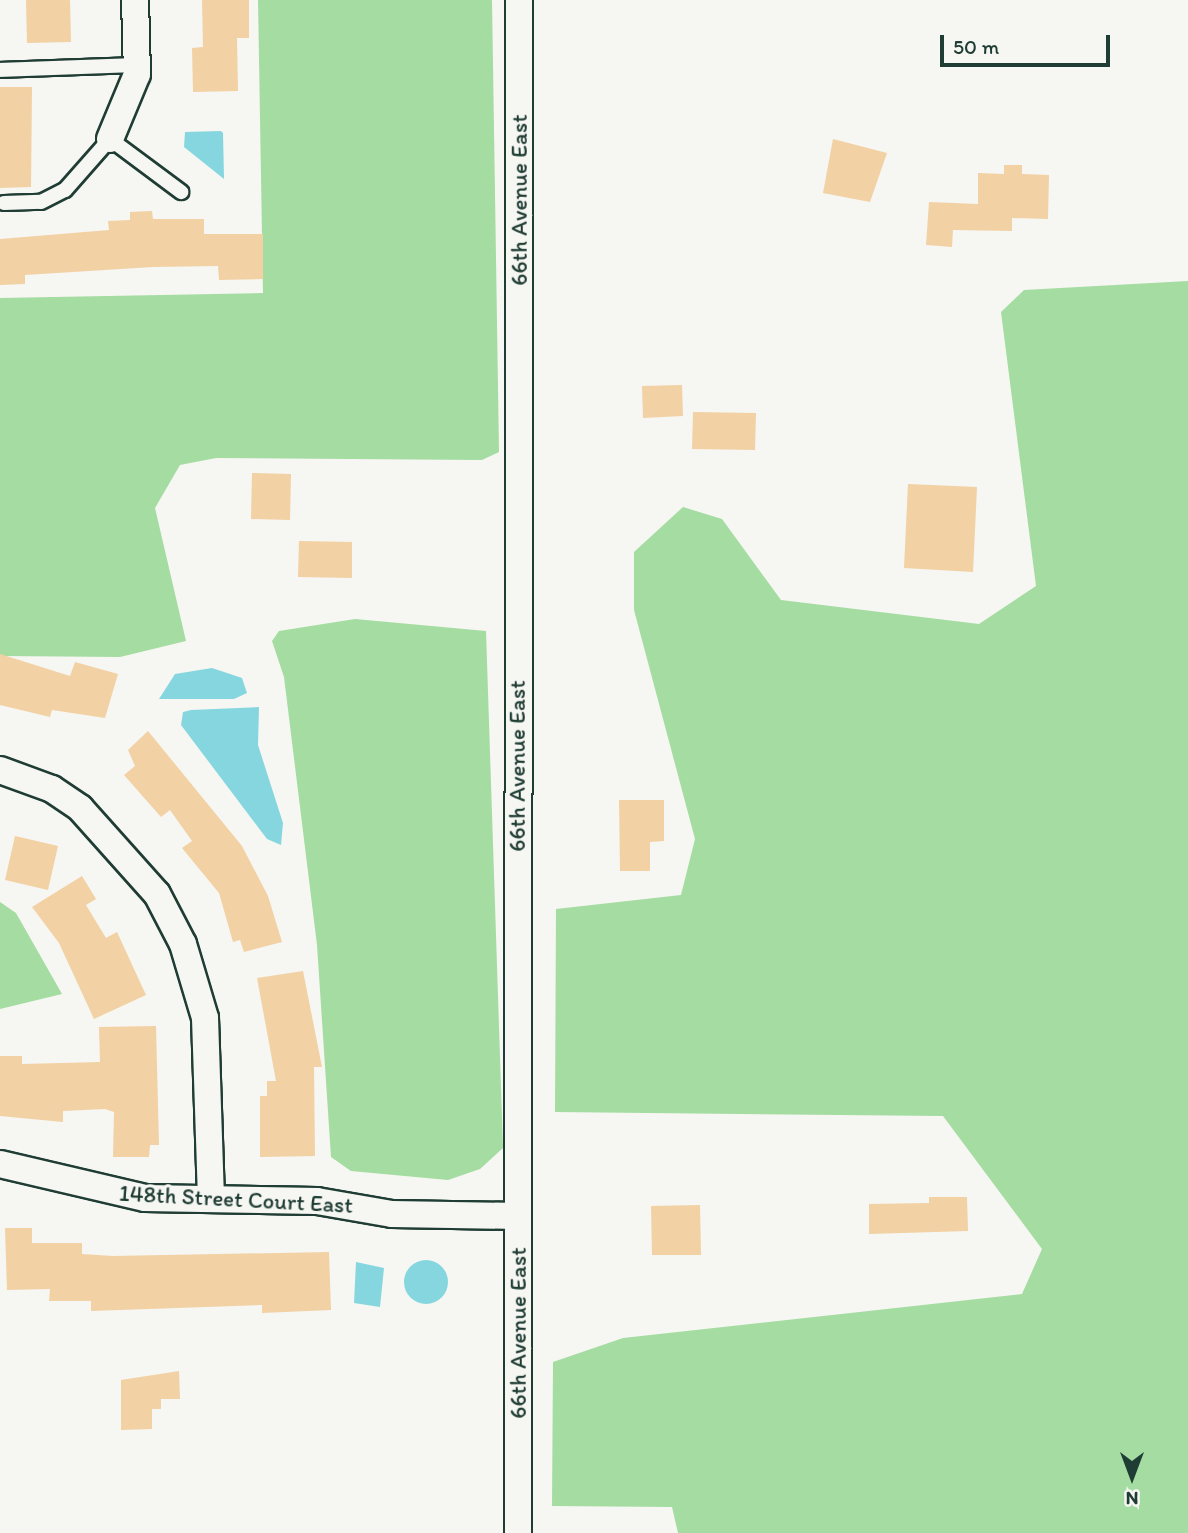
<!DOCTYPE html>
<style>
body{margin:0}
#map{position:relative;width:1188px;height:1533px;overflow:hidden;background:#f6f6f2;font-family:Itim,sans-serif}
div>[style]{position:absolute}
.green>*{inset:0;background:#a4dca1}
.water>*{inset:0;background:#86d6df}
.round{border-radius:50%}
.building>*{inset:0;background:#f2d1a4}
.roads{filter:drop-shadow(2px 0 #1f3d34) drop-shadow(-2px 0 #1f3d34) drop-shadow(0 2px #1f3d34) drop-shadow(0 -2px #1f3d34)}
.service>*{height:14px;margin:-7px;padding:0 7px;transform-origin:7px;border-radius:7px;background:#f6f6f2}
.minor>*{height:26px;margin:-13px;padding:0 13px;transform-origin:13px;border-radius:13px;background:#f6f6f2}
span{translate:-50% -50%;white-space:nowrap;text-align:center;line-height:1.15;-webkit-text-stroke:6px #f6f6f2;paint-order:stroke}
.street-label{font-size:23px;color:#1f3d34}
.north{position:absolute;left:1097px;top:1442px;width:70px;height:70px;-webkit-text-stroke:5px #f6f6f2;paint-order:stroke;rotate:180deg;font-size:19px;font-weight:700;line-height:28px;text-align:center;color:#1f3d34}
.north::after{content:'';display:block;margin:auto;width:24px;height:32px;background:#1f3d34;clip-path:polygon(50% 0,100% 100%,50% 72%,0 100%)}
.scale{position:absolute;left:940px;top:35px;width:170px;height:32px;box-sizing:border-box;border:4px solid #1f3d34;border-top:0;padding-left:9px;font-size:21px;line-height:24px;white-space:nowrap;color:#1f3d34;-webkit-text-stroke:5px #f6f6f2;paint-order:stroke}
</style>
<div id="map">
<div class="green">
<div style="clip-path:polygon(258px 0,492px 0,499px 452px,482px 460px,216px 458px,180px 465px,155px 508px,186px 641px,120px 657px,0 656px,0 298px,263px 293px)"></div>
<div style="clip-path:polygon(1188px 281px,1188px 1533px,678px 1533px,672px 1507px,552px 1506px,553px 1362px,623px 1338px,1022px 1294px,1042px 1249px,943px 1116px,555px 1112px,556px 909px,681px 895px,695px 839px,634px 610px,634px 552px,683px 507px,722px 519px,781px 600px,979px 624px,1036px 586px,1001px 312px,1024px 290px)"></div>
<div style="clip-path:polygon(355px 619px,486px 631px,503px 1148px,480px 1169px,448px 1180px,351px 1171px,331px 1157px,317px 945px,284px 677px,272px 641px,279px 631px)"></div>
<div style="clip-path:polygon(0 902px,16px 913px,62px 994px,0 1009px)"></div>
</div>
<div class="water">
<div style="clip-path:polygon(221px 131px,223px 133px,224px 179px,184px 147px,185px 132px)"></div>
<div style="clip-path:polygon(212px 668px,242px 678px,247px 693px,234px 699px,159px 699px,175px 674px)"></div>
<div style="clip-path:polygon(259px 707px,258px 745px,283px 823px,281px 845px,267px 839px,181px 725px,183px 712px,191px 710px)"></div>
<div class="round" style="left:404px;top:1260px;width:44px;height:44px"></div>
<div style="clip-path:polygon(356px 1262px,384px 1268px,380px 1307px,354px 1303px)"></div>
</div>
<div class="building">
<div style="clip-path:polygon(26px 0,70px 0,71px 42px,27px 43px)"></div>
<div style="clip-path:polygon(202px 0,249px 0,249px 38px,237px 38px,238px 91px,193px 92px,192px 48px,203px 47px)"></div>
<div style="clip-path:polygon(0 87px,32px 87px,31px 187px,0 188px)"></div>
<div style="clip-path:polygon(833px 139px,887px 153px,870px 202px,823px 193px)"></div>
<div style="clip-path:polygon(1004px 165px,1022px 165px,1022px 174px,1049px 175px,1048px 219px,1012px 218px,1012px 231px,953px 230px,952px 247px,926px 245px,929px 202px,978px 204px,978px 173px,1004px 174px)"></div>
<div style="clip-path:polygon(152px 211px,153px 219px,204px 219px,204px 234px,263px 234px,263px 279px,219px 280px,218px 266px,153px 267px,25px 275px,25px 284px,0 285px,0 239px,109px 230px,108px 221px,130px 220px,130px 212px)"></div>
<div style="clip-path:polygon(682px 385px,683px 416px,643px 418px,642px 386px)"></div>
<div style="clip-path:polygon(693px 412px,756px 413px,755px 450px,692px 449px)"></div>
<div style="clip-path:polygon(252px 473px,291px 474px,290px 520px,251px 519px)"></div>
<div style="clip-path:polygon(908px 484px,977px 487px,973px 572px,904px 568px)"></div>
<div style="clip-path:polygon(299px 541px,352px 542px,352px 578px,298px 577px)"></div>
<div style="clip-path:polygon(0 654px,70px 676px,75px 662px,118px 674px,105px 718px,52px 710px,50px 717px,0 705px)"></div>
<div style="clip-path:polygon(148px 731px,242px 846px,268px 896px,282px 942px,244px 952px,240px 940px,233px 942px,219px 893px,182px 848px,192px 841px,170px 810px,161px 817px,124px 775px,135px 766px,128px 750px)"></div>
<div style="clip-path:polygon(619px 800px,664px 800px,664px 841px,650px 842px,650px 871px,620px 871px)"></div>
<div style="clip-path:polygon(15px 836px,58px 846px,48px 890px,5px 880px)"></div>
<div style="clip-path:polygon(82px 876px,96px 899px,86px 905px,106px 938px,117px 932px,146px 995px,94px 1019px,59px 943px,32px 907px)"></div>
<div style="clip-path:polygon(303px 971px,322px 1067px,314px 1067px,315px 1156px,260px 1157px,260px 1096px,267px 1096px,267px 1081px,276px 1081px,257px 978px)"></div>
<div style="clip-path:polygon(156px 1026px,159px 1145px,150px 1145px,149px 1157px,113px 1157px,114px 1112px,105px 1109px,63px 1111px,63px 1122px,0 1116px,0 1056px,22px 1056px,22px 1064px,100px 1062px,99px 1027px)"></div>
<div style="clip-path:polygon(929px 1197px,967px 1197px,968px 1231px,869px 1234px,869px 1204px,929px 1203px)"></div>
<div style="clip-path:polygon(700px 1205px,701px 1255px,652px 1255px,651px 1206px)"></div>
<div style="clip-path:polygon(5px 1228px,32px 1228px,32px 1243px,82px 1243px,82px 1254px,113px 1256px,329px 1252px,331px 1310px,262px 1313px,262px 1305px,91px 1311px,91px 1301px,49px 1301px,50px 1289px,7px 1290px)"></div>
<div style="clip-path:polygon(179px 1371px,180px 1399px,161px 1399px,161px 1409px,152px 1409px,152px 1429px,121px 1430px,121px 1380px)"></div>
</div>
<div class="roads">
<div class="service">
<div style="left:0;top:70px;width:136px;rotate:-2.1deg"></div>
<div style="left:4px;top:203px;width:37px;rotate:-2deg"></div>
<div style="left:41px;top:202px;width:27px;rotate:-27deg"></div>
<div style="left:65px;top:190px;width:68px;rotate:-48.6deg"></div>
<div style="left:110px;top:139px;width:89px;rotate:36.7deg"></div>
</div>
<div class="minor">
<div style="left:110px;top:139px;width:70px;rotate:-67.4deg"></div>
<div style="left:137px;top:74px;width:74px;rotate:-91.5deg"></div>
<div style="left:0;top:770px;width:55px;rotate:20.1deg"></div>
<div style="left:52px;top:789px;width:34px;rotate:34deg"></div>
<div style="left:80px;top:808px;width:115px;rotate:48.2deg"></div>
<div style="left:157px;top:894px;width:56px;rotate:62.5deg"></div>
<div style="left:183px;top:944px;width:77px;rotate:73.4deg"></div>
<div style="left:205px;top:1018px;width:181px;rotate:88.1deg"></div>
<div style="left:0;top:1164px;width:149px;rotate:13.2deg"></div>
<div style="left:145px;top:1198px;width:172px;rotate:1deg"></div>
<div style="left:317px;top:1201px;width:76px;rotate:9.8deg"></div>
<div style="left:392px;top:1214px;width:125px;rotate:0.9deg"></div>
<div style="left:518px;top:1533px;width:1533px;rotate:-89.96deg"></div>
</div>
</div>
<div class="street-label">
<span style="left:519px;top:200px;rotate:-90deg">66th Avenue East</span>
<span style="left:517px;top:766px;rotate:-90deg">66th Avenue East</span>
<span style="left:236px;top:1199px;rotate:3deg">148th Street Court East</span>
<span style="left:518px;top:1333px;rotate:-90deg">66th Avenue East</span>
</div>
<div class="north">N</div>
<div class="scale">50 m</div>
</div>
